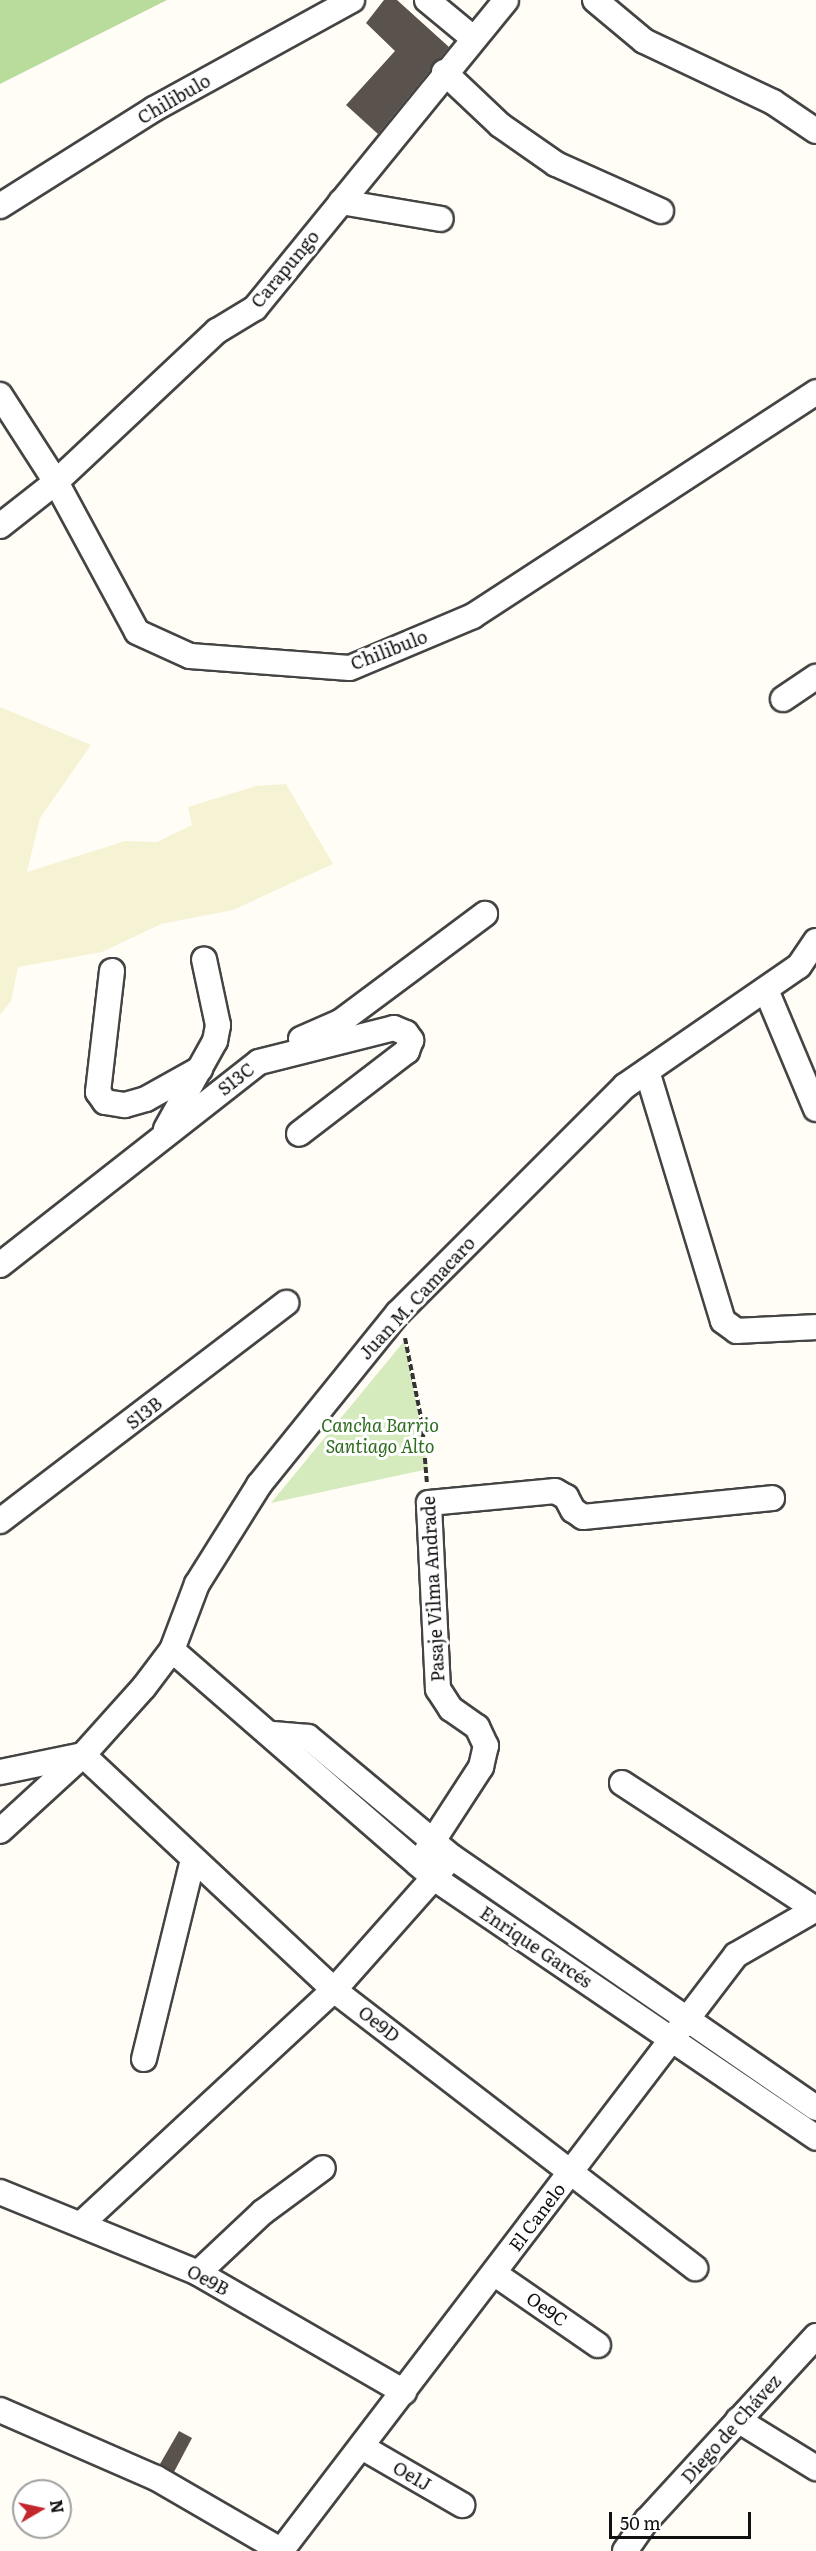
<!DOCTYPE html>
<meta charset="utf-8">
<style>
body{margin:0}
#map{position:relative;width:816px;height:2551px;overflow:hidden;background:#fffdf5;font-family:Literata,serif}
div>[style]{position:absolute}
.farmland>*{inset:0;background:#f6f3d4}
.green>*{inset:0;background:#d5ebbd}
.forest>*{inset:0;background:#b9dc9c}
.building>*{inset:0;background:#5a524d}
.path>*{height:4px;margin-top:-2px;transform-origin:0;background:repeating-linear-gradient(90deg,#333 0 6px,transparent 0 9px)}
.roads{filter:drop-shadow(2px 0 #444) drop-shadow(-2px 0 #444) drop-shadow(0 2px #444) drop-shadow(0 -2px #444)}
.minor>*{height:24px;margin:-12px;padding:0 12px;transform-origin:12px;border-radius:12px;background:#fff}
span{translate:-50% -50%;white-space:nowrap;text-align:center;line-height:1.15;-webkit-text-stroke:6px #fff;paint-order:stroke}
.street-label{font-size:18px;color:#111}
.park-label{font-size:18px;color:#2f6b1f;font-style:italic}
.north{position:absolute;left:12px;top:2479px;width:60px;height:60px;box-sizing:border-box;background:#fff;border:2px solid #a0a0a0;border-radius:50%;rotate:81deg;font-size:16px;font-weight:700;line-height:24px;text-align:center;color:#111}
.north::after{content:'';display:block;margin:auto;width:21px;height:27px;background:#c4262e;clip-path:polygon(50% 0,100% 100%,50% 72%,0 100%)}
.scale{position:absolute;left:609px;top:2512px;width:142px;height:27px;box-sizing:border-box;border:3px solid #111;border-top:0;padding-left:8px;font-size:18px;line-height:21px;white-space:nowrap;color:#111;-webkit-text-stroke:4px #fff;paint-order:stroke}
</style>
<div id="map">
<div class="farmland">
<div style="clip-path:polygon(0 707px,91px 745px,40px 818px,27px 872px,125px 841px,157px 842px,192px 825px,188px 807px,256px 786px,286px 784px,333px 864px,233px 910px,161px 924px,102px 952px,18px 967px,11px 1001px,0 1015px)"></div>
</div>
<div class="green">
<div style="clip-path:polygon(405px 1340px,428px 1469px,271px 1503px)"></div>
</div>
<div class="forest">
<div style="clip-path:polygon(0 0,167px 0,0 84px)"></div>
</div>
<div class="building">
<div style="clip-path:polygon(384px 0,397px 0,449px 47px,378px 134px,346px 105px,395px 51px,366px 23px)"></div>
<div style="clip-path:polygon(179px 2431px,192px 2438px,174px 2472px,160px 2464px)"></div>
</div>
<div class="path">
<div style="left:405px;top:1338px;width:86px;rotate:78.6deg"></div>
<div style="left:422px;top:1422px;width:62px;rotate:85.4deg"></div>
</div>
<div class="roads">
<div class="minor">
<div style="left:427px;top:0;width:60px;rotate:39.6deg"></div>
<div style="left:595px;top:0;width:64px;rotate:39.9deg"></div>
<div style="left:644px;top:41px;width:143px;rotate:25.3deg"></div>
<div style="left:773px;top:102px;width:52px;rotate:34deg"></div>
<div style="left:444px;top:72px;width:77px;rotate:43.4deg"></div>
<div style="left:500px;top:125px;width:68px;rotate:34.9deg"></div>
<div style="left:556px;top:164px;width:115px;rotate:24.1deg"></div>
<div style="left:341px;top:202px;width:101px;rotate:9.6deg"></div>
<div style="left:0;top:206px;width:182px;rotate:-32.2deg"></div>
<div style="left:154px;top:109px;width:226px;rotate:-28.8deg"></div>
<div style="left:0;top:395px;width:103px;rotate:57.2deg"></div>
<div style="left:56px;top:482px;width:170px;rotate:61.6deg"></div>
<div style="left:137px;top:632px;width:58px;rotate:24.4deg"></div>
<div style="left:190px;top:656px;width:160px;rotate:4.3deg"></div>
<div style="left:350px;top:668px;width:134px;rotate:-22.9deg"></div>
<div style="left:473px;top:616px;width:410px;rotate:-33.1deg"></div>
<div style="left:0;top:526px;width:71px;rotate:-38.2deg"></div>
<div style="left:56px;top:482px;width:221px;rotate:-43.2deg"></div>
<div style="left:217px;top:331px;width:44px;rotate:-31.2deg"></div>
<div style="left:255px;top:308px;width:397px;rotate:-50.8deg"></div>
<div style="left:783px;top:699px;width:40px;rotate:-34deg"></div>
<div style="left:112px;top:971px;width:122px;rotate:96.6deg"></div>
<div style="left:98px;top:1092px;width:12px;rotate:55deg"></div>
<div style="left:105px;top:1102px;width:20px;rotate:9deg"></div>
<div style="left:125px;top:1105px;width:22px;rotate:-16deg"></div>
<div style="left:146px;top:1099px;width:62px;rotate:-29.1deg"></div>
<div style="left:766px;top:990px;width:129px;rotate:67.2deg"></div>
<div style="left:301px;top:1039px;width:43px;rotate:-23.6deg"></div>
<div style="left:340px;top:1022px;width:181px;rotate:-36.7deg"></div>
<div style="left:647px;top:1071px;width:261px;rotate:73.1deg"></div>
<div style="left:723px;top:1321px;width:17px;rotate:36deg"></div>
<div style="left:737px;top:1331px;width:79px;rotate:-2.9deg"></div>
<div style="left:166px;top:1129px;width:101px;rotate:-60.9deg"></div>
<div style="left:215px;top:1041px;width:16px;rotate:-79deg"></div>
<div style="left:218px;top:1025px;width:67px;rotate:-102deg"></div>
<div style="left:0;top:1265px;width:329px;rotate:-38.1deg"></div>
<div style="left:259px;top:1062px;width:139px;rotate:-14.1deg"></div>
<div style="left:394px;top:1028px;width:13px;rotate:23deg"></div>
<div style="left:406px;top:1033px;width:9px;rotate:54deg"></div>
<div style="left:411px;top:1040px;width:12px;rotate:110deg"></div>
<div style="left:407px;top:1051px;width:136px;rotate:142.5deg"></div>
<div style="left:0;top:1521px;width:360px;rotate:-37.3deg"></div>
<div style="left:172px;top:1650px;width:347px;rotate:41deg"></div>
<div style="left:434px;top:1878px;width:462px;rotate:34.2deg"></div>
<div style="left:273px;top:1734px;width:35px;rotate:5deg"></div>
<div style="left:308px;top:1737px;width:187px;rotate:39.8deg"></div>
<div style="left:452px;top:1857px;width:442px;rotate:34.6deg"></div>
<div style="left:0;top:1772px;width:85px;rotate:-11.6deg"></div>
<div style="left:83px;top:1755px;width:344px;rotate:43.1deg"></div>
<div style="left:334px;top:1990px;width:456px;rotate:37.6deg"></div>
<div style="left:622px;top:1783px;width:230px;rotate:33.1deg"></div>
<div style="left:0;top:1831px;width:113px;rotate:-42.5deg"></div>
<div style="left:83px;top:1755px;width:91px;rotate:-48.1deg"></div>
<div style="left:144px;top:1687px;width:46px;rotate:-52.9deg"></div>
<div style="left:172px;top:1650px;width:71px;rotate:-69.3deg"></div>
<div style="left:197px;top:1584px;width:117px;rotate:-57.9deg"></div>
<div style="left:259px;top:1485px;width:221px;rotate:-51.1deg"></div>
<div style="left:398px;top:1313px;width:321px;rotate:-45deg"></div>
<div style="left:625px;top:1086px;width:211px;rotate:-34.6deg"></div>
<div style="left:799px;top:966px;width:30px;rotate:-56deg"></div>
<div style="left:418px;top:1864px;width:116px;rotate:-57deg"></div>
<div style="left:481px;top:1767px;width:22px;rotate:-77deg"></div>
<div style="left:486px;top:1746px;width:21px;rotate:-115deg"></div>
<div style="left:477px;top:1727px;width:32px;rotate:-145deg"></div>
<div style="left:451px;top:1709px;width:24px;rotate:-123deg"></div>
<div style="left:438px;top:1689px;width:186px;rotate:-92.8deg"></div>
<div style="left:429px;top:1503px;width:127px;rotate:-5.4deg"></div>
<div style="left:555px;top:1491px;width:13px;rotate:29deg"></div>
<div style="left:566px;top:1497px;width:15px;rotate:62deg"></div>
<div style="left:573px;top:1510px;width:12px;rotate:35deg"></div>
<div style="left:583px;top:1517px;width:190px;rotate:-5.7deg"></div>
<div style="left:144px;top:2059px;width:205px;rotate:-76.2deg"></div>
<div style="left:0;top:2192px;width:214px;rotate:22.2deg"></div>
<div style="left:198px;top:2273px;width:238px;rotate:30deg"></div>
<div style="left:81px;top:2224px;width:345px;rotate:-42.8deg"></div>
<div style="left:334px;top:1990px;width:166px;rotate:-48.4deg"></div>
<div style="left:198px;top:2273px;width:89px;rotate:-43.2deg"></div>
<div style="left:263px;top:2212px;width:74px;rotate:-36.3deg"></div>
<div style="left:495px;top:2274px;width:125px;rotate:34.6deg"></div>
<div style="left:0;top:2410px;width:170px;rotate:23.6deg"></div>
<div style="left:156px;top:2478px;width:146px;rotate:30.1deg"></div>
<div style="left:738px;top:2420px;width:92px;rotate:31.6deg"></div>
<div style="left:362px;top:2447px;width:116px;rotate:30.1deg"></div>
<div style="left:281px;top:2551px;width:750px;rotate:-52.64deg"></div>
<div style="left:736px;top:1955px;width:92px;rotate:-29.9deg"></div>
<div style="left:625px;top:2551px;width:38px;rotate:-55deg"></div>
<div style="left:647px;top:2520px;width:250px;rotate:-47.4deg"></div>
</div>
</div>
<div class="street-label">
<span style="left:174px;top:99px;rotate:-30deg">Chilibulo</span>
<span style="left:285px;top:269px;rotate:-50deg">Carapungo</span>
<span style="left:389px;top:650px;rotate:-21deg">Chilibulo</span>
<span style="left:236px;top:1079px;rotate:-38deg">S13C</span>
<span style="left:417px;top:1298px;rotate:-47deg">Juan M. Camacaro</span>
<span style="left:144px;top:1413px;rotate:-38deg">S13B</span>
<span style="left:433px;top:1589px;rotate:-93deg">Pasaje Vilma Andrade</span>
<span style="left:536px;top:1947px;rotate:34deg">Enrique Garcés</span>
<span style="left:379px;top:2024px;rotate:38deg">Oe9D</span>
<span style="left:537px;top:2217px;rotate:-53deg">El Canelo</span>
<span style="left:208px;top:2280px;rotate:28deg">Oe9B</span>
<span style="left:547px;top:2309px;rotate:35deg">Oe9C</span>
<span style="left:731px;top:2429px;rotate:-48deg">Diego de Chávez</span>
<span style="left:412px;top:2476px;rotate:30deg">Oe1J</span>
</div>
<div class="park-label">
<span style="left:380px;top:1436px">Cancha Barrio<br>Santiago Alto</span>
</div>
<div class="north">N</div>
<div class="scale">50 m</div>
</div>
